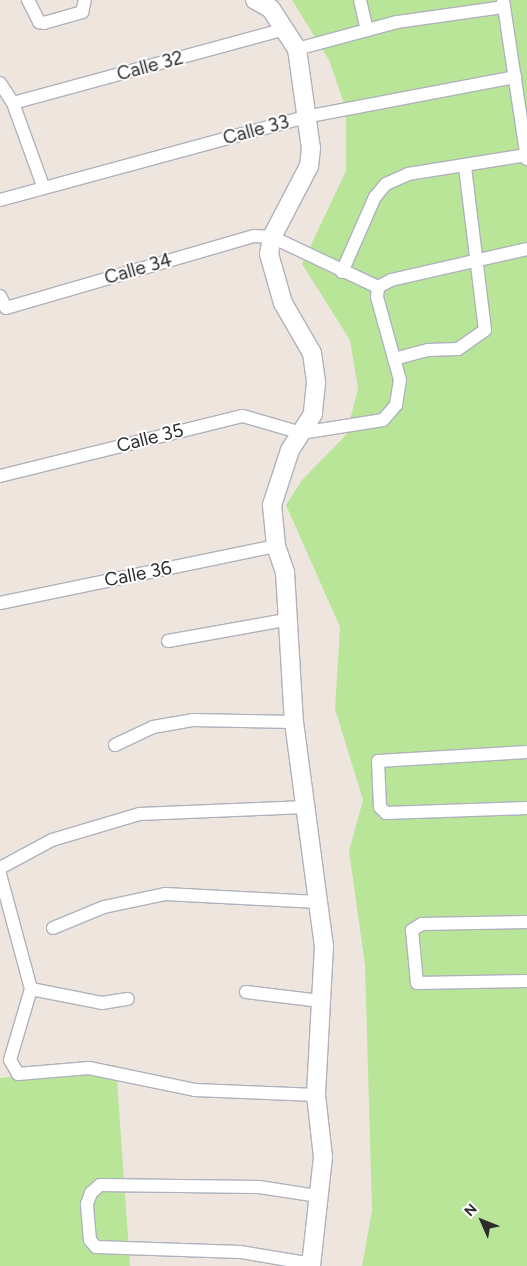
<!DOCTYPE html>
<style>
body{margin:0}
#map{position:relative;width:527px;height:1266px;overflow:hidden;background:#eee6de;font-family:Figtree,sans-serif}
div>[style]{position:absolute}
.green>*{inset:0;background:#b9e599}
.roads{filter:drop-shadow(1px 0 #aeb2bc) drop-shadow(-1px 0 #aeb2bc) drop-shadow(0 1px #aeb2bc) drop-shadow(0 -1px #aeb2bc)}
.street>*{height:12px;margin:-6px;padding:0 6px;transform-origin:6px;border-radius:6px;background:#fff}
.secondary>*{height:18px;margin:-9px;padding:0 9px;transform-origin:9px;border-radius:9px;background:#fff}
span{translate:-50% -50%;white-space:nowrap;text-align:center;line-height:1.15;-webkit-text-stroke:4px #fff;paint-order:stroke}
.street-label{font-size:19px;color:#2c2c2c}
.north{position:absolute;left:457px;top:1196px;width:50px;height:50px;-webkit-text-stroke:4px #fff;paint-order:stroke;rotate:314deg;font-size:14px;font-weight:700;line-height:20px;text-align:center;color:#2c2c2c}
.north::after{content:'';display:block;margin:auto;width:18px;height:22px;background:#2c2c2c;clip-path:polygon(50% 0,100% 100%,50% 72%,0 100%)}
</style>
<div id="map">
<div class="green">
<div style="clip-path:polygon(292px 0,527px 0,527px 1266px,362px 1266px,372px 1210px,365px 965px,349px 851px,363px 800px,335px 709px,340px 627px,286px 505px,302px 480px,346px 435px,358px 389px,350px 340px,302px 264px,346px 171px,346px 109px,329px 60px)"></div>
<div style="clip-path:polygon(116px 1065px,130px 1266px,0 1266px,0 1078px)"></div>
</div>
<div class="roads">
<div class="street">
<div style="left:28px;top:0;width:25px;rotate:63deg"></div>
<div style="left:39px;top:22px;width:5px;rotate:11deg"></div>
<div style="left:44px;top:23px;width:40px;rotate:-16deg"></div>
<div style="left:82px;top:12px;width:12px;rotate:-76deg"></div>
<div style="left:360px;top:0;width:31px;rotate:77deg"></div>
<div style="left:503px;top:0;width:161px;rotate:81.4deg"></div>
<div style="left:297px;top:49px;width:104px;rotate:-15.1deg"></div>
<div style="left:397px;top:22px;width:108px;rotate:-8deg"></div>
<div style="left:0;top:83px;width:24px;rotate:57deg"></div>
<div style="left:13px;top:103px;width:88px;rotate:70.1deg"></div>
<div style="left:13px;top:103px;width:283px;rotate:-15.2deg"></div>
<div style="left:0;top:200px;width:316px;rotate:-15.2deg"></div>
<div style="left:305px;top:117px;width:214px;rotate:-10.8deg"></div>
<div style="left:342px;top:272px;width:82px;rotate:-66.3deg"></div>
<div style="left:375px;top:197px;width:17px;rotate:-50deg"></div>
<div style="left:386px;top:184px;width:24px;rotate:-24deg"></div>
<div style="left:408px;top:174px;width:120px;rotate:-9.1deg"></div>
<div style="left:378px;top:287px;width:15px;rotate:-28deg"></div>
<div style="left:391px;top:280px;width:139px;rotate:-12.8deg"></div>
<div style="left:0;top:296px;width:13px;rotate:63deg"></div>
<div style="left:6px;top:308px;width:258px;rotate:-16.2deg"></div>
<div style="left:254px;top:236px;width:18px;rotate:3deg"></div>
<div style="left:272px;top:237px;width:117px;rotate:25.3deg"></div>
<div style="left:394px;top:359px;width:35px;rotate:-15deg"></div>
<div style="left:428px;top:350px;width:30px;rotate:-2deg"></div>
<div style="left:458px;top:349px;width:33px;rotate:-35deg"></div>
<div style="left:485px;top:330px;width:165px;rotate:-97deg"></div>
<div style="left:0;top:476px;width:250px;rotate:-13.9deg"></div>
<div style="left:243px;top:416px;width:60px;rotate:16.3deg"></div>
<div style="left:301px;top:433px;width:83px;rotate:-9deg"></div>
<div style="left:383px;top:420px;width:20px;rotate:-49deg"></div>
<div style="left:396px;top:405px;width:25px;rotate:-81deg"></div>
<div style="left:400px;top:380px;width:86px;rotate:-105.5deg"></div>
<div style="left:377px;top:297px;width:10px;rotate:-84deg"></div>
<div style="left:0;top:603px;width:282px;rotate:-11.7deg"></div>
<div style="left:168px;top:641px;width:124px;rotate:-10.2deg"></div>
<div style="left:115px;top:745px;width:42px;rotate:-25.3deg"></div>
<div style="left:153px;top:727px;width:40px;rotate:-10deg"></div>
<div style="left:192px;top:720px;width:102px;rotate:1.1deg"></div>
<div style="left:527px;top:752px;width:149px;rotate:176.5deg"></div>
<div style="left:378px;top:761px;width:46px;rotate:87.5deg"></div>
<div style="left:380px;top:807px;width:8px;rotate:45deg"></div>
<div style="left:386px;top:813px;width:141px;rotate:-2deg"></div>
<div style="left:0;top:868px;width:59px;rotate:-28.3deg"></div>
<div style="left:52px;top:840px;width:92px;rotate:-16.5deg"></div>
<div style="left:140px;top:814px;width:166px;rotate:-2.4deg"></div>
<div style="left:0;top:874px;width:119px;rotate:74.9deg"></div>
<div style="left:31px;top:989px;width:74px;rotate:106.5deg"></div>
<div style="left:10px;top:1060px;width:16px;rotate:60deg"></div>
<div style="left:18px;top:1074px;width:71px;rotate:-4.8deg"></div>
<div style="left:89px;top:1068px;width:108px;rotate:11.7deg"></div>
<div style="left:195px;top:1090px;width:121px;rotate:2.4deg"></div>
<div style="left:527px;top:922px;width:105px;rotate:178.9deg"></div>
<div style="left:422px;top:924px;width:12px;rotate:149deg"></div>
<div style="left:412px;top:930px;width:53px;rotate:84.6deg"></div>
<div style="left:417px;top:983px;width:110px;rotate:-1deg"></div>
<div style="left:53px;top:928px;width:55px;rotate:-22.4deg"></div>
<div style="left:104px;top:907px;width:62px;rotate:-12deg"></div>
<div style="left:165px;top:894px;width:153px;rotate:3deg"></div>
<div style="left:31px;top:989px;width:72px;rotate:11.2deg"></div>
<div style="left:102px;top:1003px;width:26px;rotate:-9deg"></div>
<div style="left:246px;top:992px;width:75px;rotate:6.9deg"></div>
<div style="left:312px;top:1264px;width:73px;rotate:-170.5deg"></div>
<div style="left:240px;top:1252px;width:144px;rotate:-178deg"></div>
<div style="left:96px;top:1247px;width:9px;rotate:-131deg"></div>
<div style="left:90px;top:1240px;width:36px;rotate:-95deg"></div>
<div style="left:87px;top:1204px;width:12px;rotate:-70deg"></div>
<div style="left:91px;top:1193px;width:12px;rotate:-42deg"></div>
<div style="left:100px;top:1185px;width:159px;rotate:0.7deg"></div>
<div style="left:259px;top:1187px;width:60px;rotate:8.7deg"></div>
</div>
<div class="secondary">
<div style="left:255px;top:0;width:18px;rotate:29deg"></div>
<div style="left:271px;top:9px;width:48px;rotate:57deg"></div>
<div style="left:297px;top:49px;width:100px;rotate:82deg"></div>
<div style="left:311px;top:148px;width:18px;rotate:96deg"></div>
<div style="left:309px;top:166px;width:80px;rotate:117.5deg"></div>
<div style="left:272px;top:237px;width:17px;rotate:100deg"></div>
<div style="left:269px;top:254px;width:51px;rotate:74.1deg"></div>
<div style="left:283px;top:303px;width:58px;rotate:59.9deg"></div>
<div style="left:312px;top:353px;width:30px;rotate:82deg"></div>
<div style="left:316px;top:383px;width:31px;rotate:96deg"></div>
<div style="left:313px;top:414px;width:43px;rotate:122.6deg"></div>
<div style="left:290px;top:450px;width:58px;rotate:108.1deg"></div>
<div style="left:272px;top:505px;width:41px;rotate:84.4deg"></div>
<div style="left:276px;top:546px;width:28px;rotate:71deg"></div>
<div style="left:285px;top:572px;width:150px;rotate:86.6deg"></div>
<div style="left:294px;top:722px;width:226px;rotate:82.4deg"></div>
<div style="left:324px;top:946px;width:149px;rotate:93.1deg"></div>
<div style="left:316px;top:1095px;width:62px;rotate:83.6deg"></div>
<div style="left:323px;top:1157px;width:110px;rotate:96.3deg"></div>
</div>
</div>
<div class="street-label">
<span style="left:150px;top:66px;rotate:-15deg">Calle 32</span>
<span style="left:256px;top:130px;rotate:-15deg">Calle 33</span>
<span style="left:138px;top:269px;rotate:-16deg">Calle 34</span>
<span style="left:150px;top:438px;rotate:-14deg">Calle 35</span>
<span style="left:138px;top:574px;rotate:-11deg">Calle 36</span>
</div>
<div class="north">N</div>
</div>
